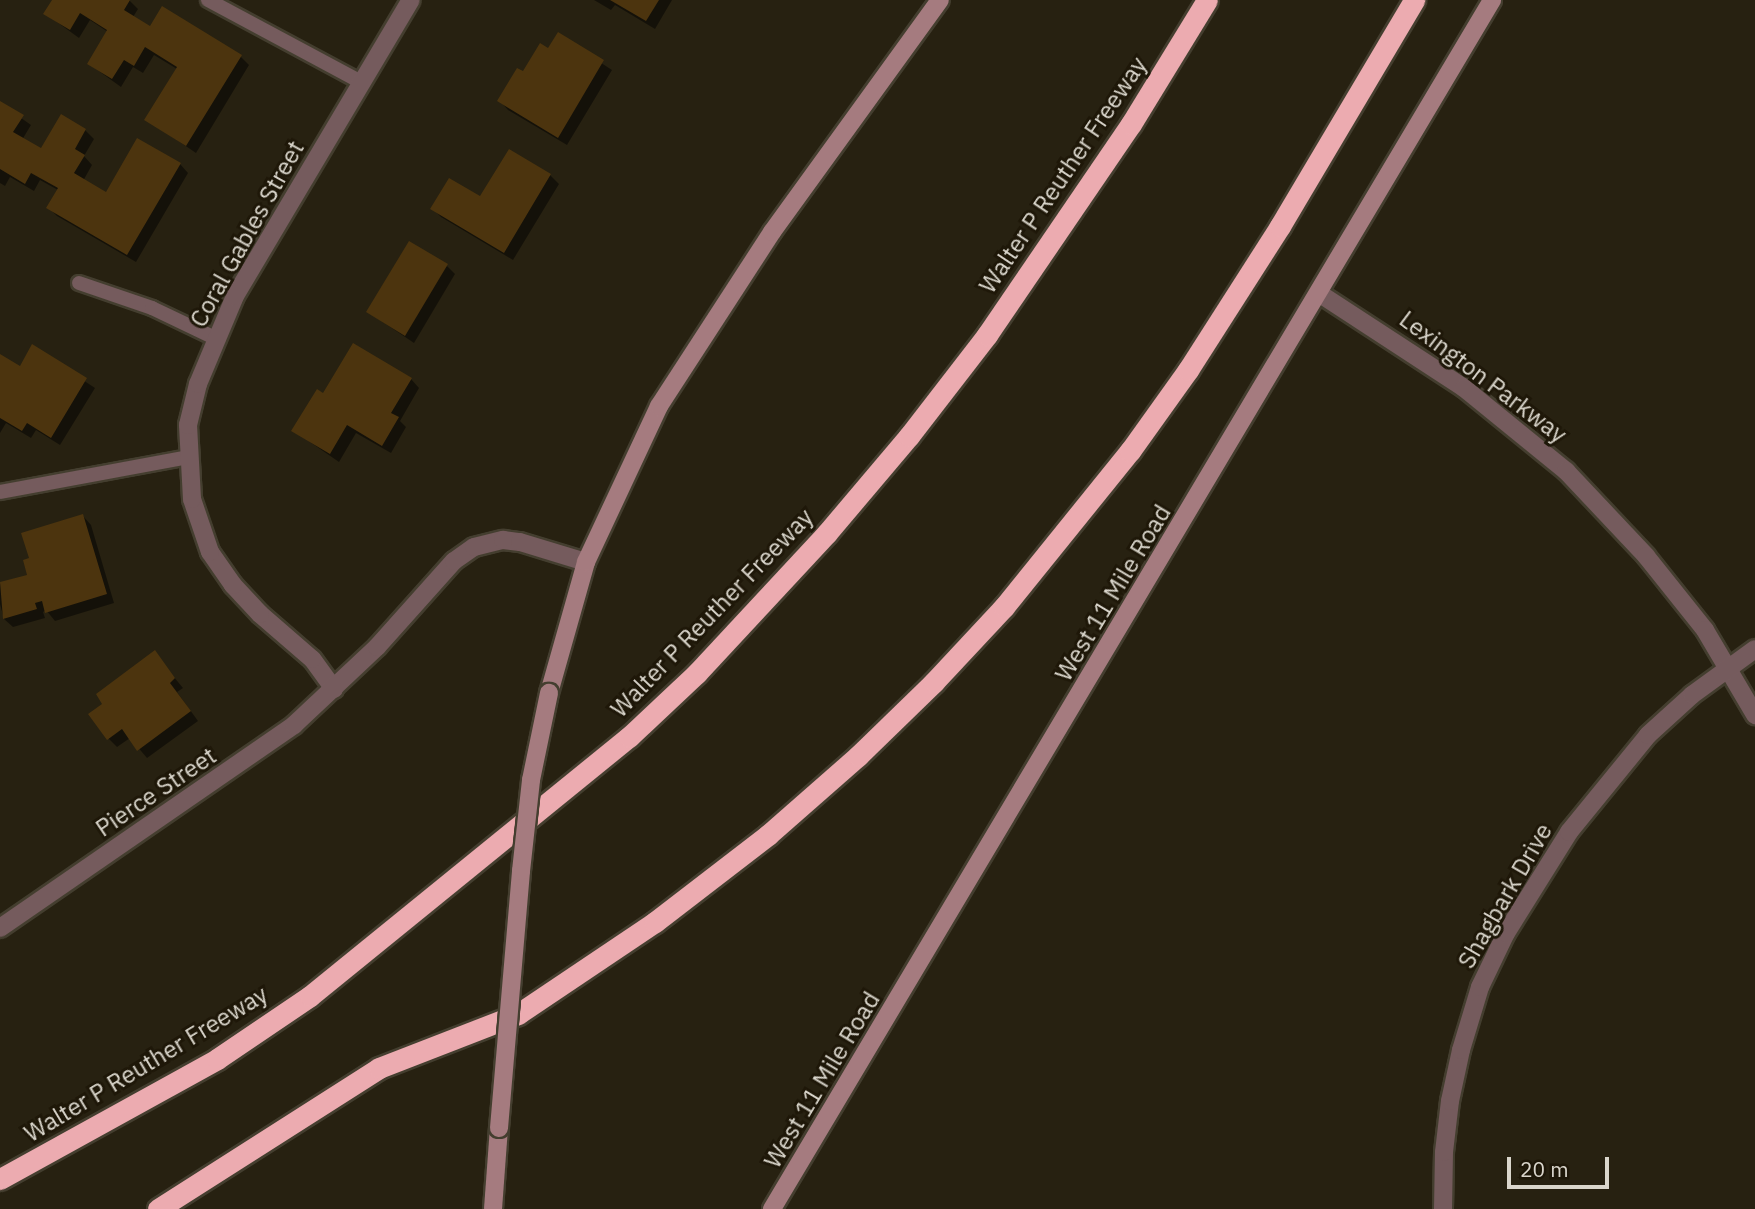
<!DOCTYPE html>
<style>
body{margin:0}
#map{position:relative;width:1755px;height:1209px;overflow:hidden;background:#272111;font-family:"IBM Plex Sans",sans-serif}
div>[style]{position:absolute}
.shadow>*{inset:0;background:#0007}
.building>*{inset:0;background:#4c340e}
.roads{filter:drop-shadow(2px 0 #443e2f) drop-shadow(-2px 0 #443e2f) drop-shadow(0 2px #443e2f) drop-shadow(0 -2px #443e2f)}
.service>*{height:14px;margin:-7px;padding:0 7px;transform-origin:7px;border-radius:7px;background:#755b5d}
.minor>*{height:18px;margin:-9px;padding:0 9px;transform-origin:9px;border-radius:9px;background:#755b5d}
.secondary>*{height:18px;margin:-9px;padding:0 9px;transform-origin:9px;border-radius:9px;background:#a57b7f}
.motorway>*{height:21px;margin:-10.5px;padding:0 10.5px;transform-origin:10.5px;border-radius:10.5px;background:#ecabb0}
.bridges{filter:drop-shadow(2px 0 #443e2f) drop-shadow(-2px 0 #443e2f) drop-shadow(0 2px #443e2f) drop-shadow(0 -2px #443e2f)}
.secondary-bridge>*{height:18px;margin:-9px;padding:0 9px;transform-origin:9px;border-radius:9px;background:#a57b7f}
span{translate:-50% -50%;white-space:nowrap;text-align:center;line-height:1.15;-webkit-text-stroke:6px #1e1708;paint-order:stroke}
.street-label{font-size:24px;color:#dad6cc}
.scale{position:absolute;left:1507px;top:1157px;width:102px;height:32px;box-sizing:border-box;border:4px solid #dad6cc;border-top:0;padding-left:9px;font-size:21px;line-height:24px;white-space:nowrap;color:#dad6cc;-webkit-text-stroke:5px #1e1708;paint-order:stroke}
</style>
<div id="map">
<div class="shadow">
<div style="clip-path:polygon(54px 0,129px 0,138px 9px,133px 17px,151px 28px,241px 57px,249px 65px,196px 153px,146px 119px,177px 69px,154px 55px,143px 73px,133px 67px,121px 87px,89px 64px,108px 32px,90px 20px,79px 38px,46px 14px)"></div>
<div style="clip-path:polygon(594px 0,672px 0,655px 29px,615px 5px,611px 10px)"></div>
<div style="clip-path:polygon(558px 35px,612px 70px,567px 145px,508px 110px,500px 101px,549px 51px)"></div>
<div style="clip-path:polygon(0 103px,31px 125px,22px 140px,41px 151px,85px 130px,94px 139px,84px 156px,92px 165px,83px 181px,107px 194px,180px 164px,188px 173px,136px 262px,57px 216px,48px 207px,58px 190px,40px 180px,34px 191px,10px 177px,5px 186px,0 183px)"></div>
<div style="clip-path:polygon(550px 175px,559px 184px,513px 260px,441px 217px,433px 209px,481px 199px)"></div>
<div style="clip-path:polygon(447px 266px,455px 274px,414px 343px,368px 312px)"></div>
<div style="clip-path:polygon(33px 347px,95px 388px,60px 445px,36px 430px,31px 438px,6px 423px,0 433px,0 356px,21px 368px)"></div>
<div style="clip-path:polygon(411px 379px,419px 388px,400px 421px,406px 427px,391px 453px,356px 433px,339px 462px,294px 431px,323px 396px)"></div>
<div style="clip-path:polygon(83px 516px,91px 525px,114px 603px,55px 621px,46px 610px,43px 612px,45px 618px,13px 627px,4px 619px,0 604px,0 584px,29px 576px,31px 559px)"></div>
<div style="clip-path:polygon(154px 653px,183px 688px,177px 692px,198px 721px,147px 758px,130px 738px,117px 747px,109px 739px,105px 704px)"></div>
</div>
<div class="building">
<div style="clip-path:polygon(52px 0,130px 0,124px 10px,150px 26px,162px 6px,242px 55px,186px 146px,144px 120px,177px 67px,145px 47px,134px 66px,124px 60px,112px 79px,87px 64px,107px 30px,80px 13px,70px 30px,43px 14px)"></div>
<div style="clip-path:polygon(610px 0,659px 0,646px 21px)"></div>
<div style="clip-path:polygon(558px 32px,604px 60px,558px 138px,497px 101px,517px 68px,523px 71px,540px 43px,548px 48px)"></div>
<div style="clip-path:polygon(0 101px,24px 115px,13px 132px,41px 148px,61px 114px,86px 129px,75px 149px,85px 155px,74px 173px,106px 192px,137px 138px,181px 163px,127px 255px,46px 208px,58px 188px,31px 173px,25px 184px,0 169px)"></div>
<div style="clip-path:polygon(509px 149px,551px 174px,504px 253px,430px 209px,449px 178px,480px 196px)"></div>
<div style="clip-path:polygon(409px 241px,448px 264px,405px 336px,366px 312px)"></div>
<div style="clip-path:polygon(353px 343px,412px 378px,391px 413px,399px 417px,382px 446px,347px 425px,330px 454px,291px 431px,317px 389px,323px 393px)"></div>
<div style="clip-path:polygon(32px 344px,87px 378px,51px 438px,27px 423px,22px 431px,0 418px,0 354px,20px 366px)"></div>
<div style="clip-path:polygon(83px 514px,107px 594px,45px 613px,42px 601px,35px 603px,37px 609px,3px 619px,0 582px,27px 575px,23px 560px,29px 558px,21px 533px)"></div>
<div style="clip-path:polygon(155px 650px,175px 678px,170px 683px,191px 711px,137px 751px,122px 729px,107px 740px,88px 714px,102px 704px,96px 694px)"></div>
</div>
<div class="roads">
<div class="service">
<div style="left:208px;top:0;width:174px;rotate:28.2deg"></div>
<div style="left:79px;top:283px;width:77px;rotate:18.9deg"></div>
<div style="left:152px;top:308px;width:70px;rotate:25.5deg"></div>
<div style="left:0;top:492px;width:191px;rotate:-10.5deg"></div>
</div>
<div class="minor">
<div style="left:1320px;top:294px;width:172px;rotate:33.1deg"></div>
<div style="left:1464px;top:388px;width:132px;rotate:39.1deg"></div>
<div style="left:1566px;top:471px;width:117px;rotate:46.7deg"></div>
<div style="left:1646px;top:556px;width:95px;rotate:51.4deg"></div>
<div style="left:1705px;top:630px;width:99px;rotate:59.5deg"></div>
<div style="left:334px;top:689px;width:37px;rotate:-126deg"></div>
<div style="left:312px;top:659px;width:69px;rotate:-139.1deg"></div>
<div style="left:260px;top:614px;width:40px;rotate:-133deg"></div>
<div style="left:233px;top:585px;width:40px;rotate:-124.9deg"></div>
<div style="left:210px;top:552px;width:56px;rotate:-108.8deg"></div>
<div style="left:192px;top:499px;width:74px;rotate:-93.1deg"></div>
<div style="left:188px;top:425px;width:42px;rotate:-76.3deg"></div>
<div style="left:198px;top:384px;width:95px;rotate:-67.2deg"></div>
<div style="left:235px;top:296px;width:344px;rotate:-59.3deg"></div>
<div style="left:0;top:928px;width:357px;rotate:-34.6deg"></div>
<div style="left:294px;top:725px;width:114px;rotate:-43.2deg"></div>
<div style="left:377px;top:647px;width:115px;rotate:-48.2deg"></div>
<div style="left:454px;top:561px;width:24px;rotate:-35deg"></div>
<div style="left:474px;top:547px;width:30px;rotate:-14deg"></div>
<div style="left:503px;top:540px;width:17px;rotate:7deg"></div>
<div style="left:520px;top:542px;width:69px;rotate:16.9deg"></div>
<div style="left:1443px;top:1209px;width:57px;rotate:-89deg"></div>
<div style="left:1444px;top:1152px;width:51px;rotate:-83.3deg"></div>
<div style="left:1450px;top:1101px;width:52px;rotate:-77.8deg"></div>
<div style="left:1461px;top:1050px;width:66px;rotate:-73.2deg"></div>
<div style="left:1480px;top:987px;width:60px;rotate:-64.3deg"></div>
<div style="left:1506px;top:933px;width:119px;rotate:-58deg"></div>
<div style="left:1569px;top:832px;width:125px;rotate:-50.8deg"></div>
<div style="left:1648px;top:735px;width:59px;rotate:-42.3deg"></div>
<div style="left:1692px;top:695px;width:78px;rotate:-36.1deg"></div>
</div>
<div class="secondary">
<div style="left:549px;top:693px;width:136px;rotate:-74.2deg"></div>
<div style="left:586px;top:562px;width:172px;rotate:-64.9deg"></div>
<div style="left:659px;top:406px;width:207px;rotate:-57deg"></div>
<div style="left:772px;top:232px;width:286px;rotate:-54.1deg"></div>
<div style="left:493px;top:1209px;width:81px;rotate:-85.8deg"></div>
<div style="left:772px;top:1209px;width:1407px;rotate:-59.22deg"></div>
</div>
<div class="motorway">
<div style="left:0;top:1179px;width:248px;rotate:-28.9deg"></div>
<div style="left:217px;top:1059px;width:112px;rotate:-34.1deg"></div>
<div style="left:310px;top:996px;width:411px;rotate:-39.1deg"></div>
<div style="left:629px;top:737px;width:93px;rotate:-43.3deg"></div>
<div style="left:697px;top:673px;width:191px;rotate:-47.1deg"></div>
<div style="left:827px;top:533px;width:127px;rotate:-49.8deg"></div>
<div style="left:909px;top:436px;width:128px;rotate:-52.3deg"></div>
<div style="left:987px;top:335px;width:255px;rotate:-55.7deg"></div>
<div style="left:1131px;top:124px;width:145px;rotate:-58.5deg"></div>
<div style="left:158px;top:1209px;width:262px;rotate:-32.5deg"></div>
<div style="left:379px;top:1068px;width:149px;rotate:-21.2deg"></div>
<div style="left:518px;top:1014px;width:165px;rotate:-33.9deg"></div>
<div style="left:655px;top:922px;width:143px;rotate:-37.6deg"></div>
<div style="left:768px;top:835px;width:120px;rotate:-41.3deg"></div>
<div style="left:858px;top:756px;width:106px;rotate:-44.2deg"></div>
<div style="left:934px;top:682px;width:103px;rotate:-47deg"></div>
<div style="left:1004px;top:607px;width:201px;rotate:-51.1deg"></div>
<div style="left:1130px;top:451px;width:100px;rotate:-54.4deg"></div>
<div style="left:1188px;top:370px;width:171px;rotate:-57.4deg"></div>
<div style="left:1280px;top:226px;width:263px;rotate:-59.3deg"></div>
</div>
</div>
<div class="bridges">
<div class="secondary-bridge">
<div style="left:499px;top:1128px;width:258px;rotate:-85.1deg"></div>
<div style="left:521px;top:871px;width:92px;rotate:-83.7deg"></div>
<div style="left:531px;top:780px;width:89px;rotate:-78.3deg"></div>
</div>
</div>
<div class="street-label">
<span style="left:1063px;top:175px;rotate:-56deg">Walter P Reuther Freeway</span>
<span style="left:247px;top:234px;rotate:-61deg">Coral Gables Street</span>
<span style="left:1483px;top:377px;rotate:37deg">Lexington Parkway</span>
<span style="left:1113px;top:593px;rotate:-59deg">West 11 Mile Road</span>
<span style="left:712px;top:613px;rotate:-46deg">Walter P Reuther Freeway</span>
<span style="left:156px;top:792px;rotate:-34deg">Pierce Street</span>
<span style="left:1505px;top:896px;rotate:-60deg">Shagbark Drive</span>
<span style="left:146px;top:1064px;rotate:-31deg">Walter P Reuther Freeway</span>
<span style="left:822px;top:1080px;rotate:-59deg">West 11 Mile Road</span>
</div>
<div class="scale">20 m</div>
</div>
